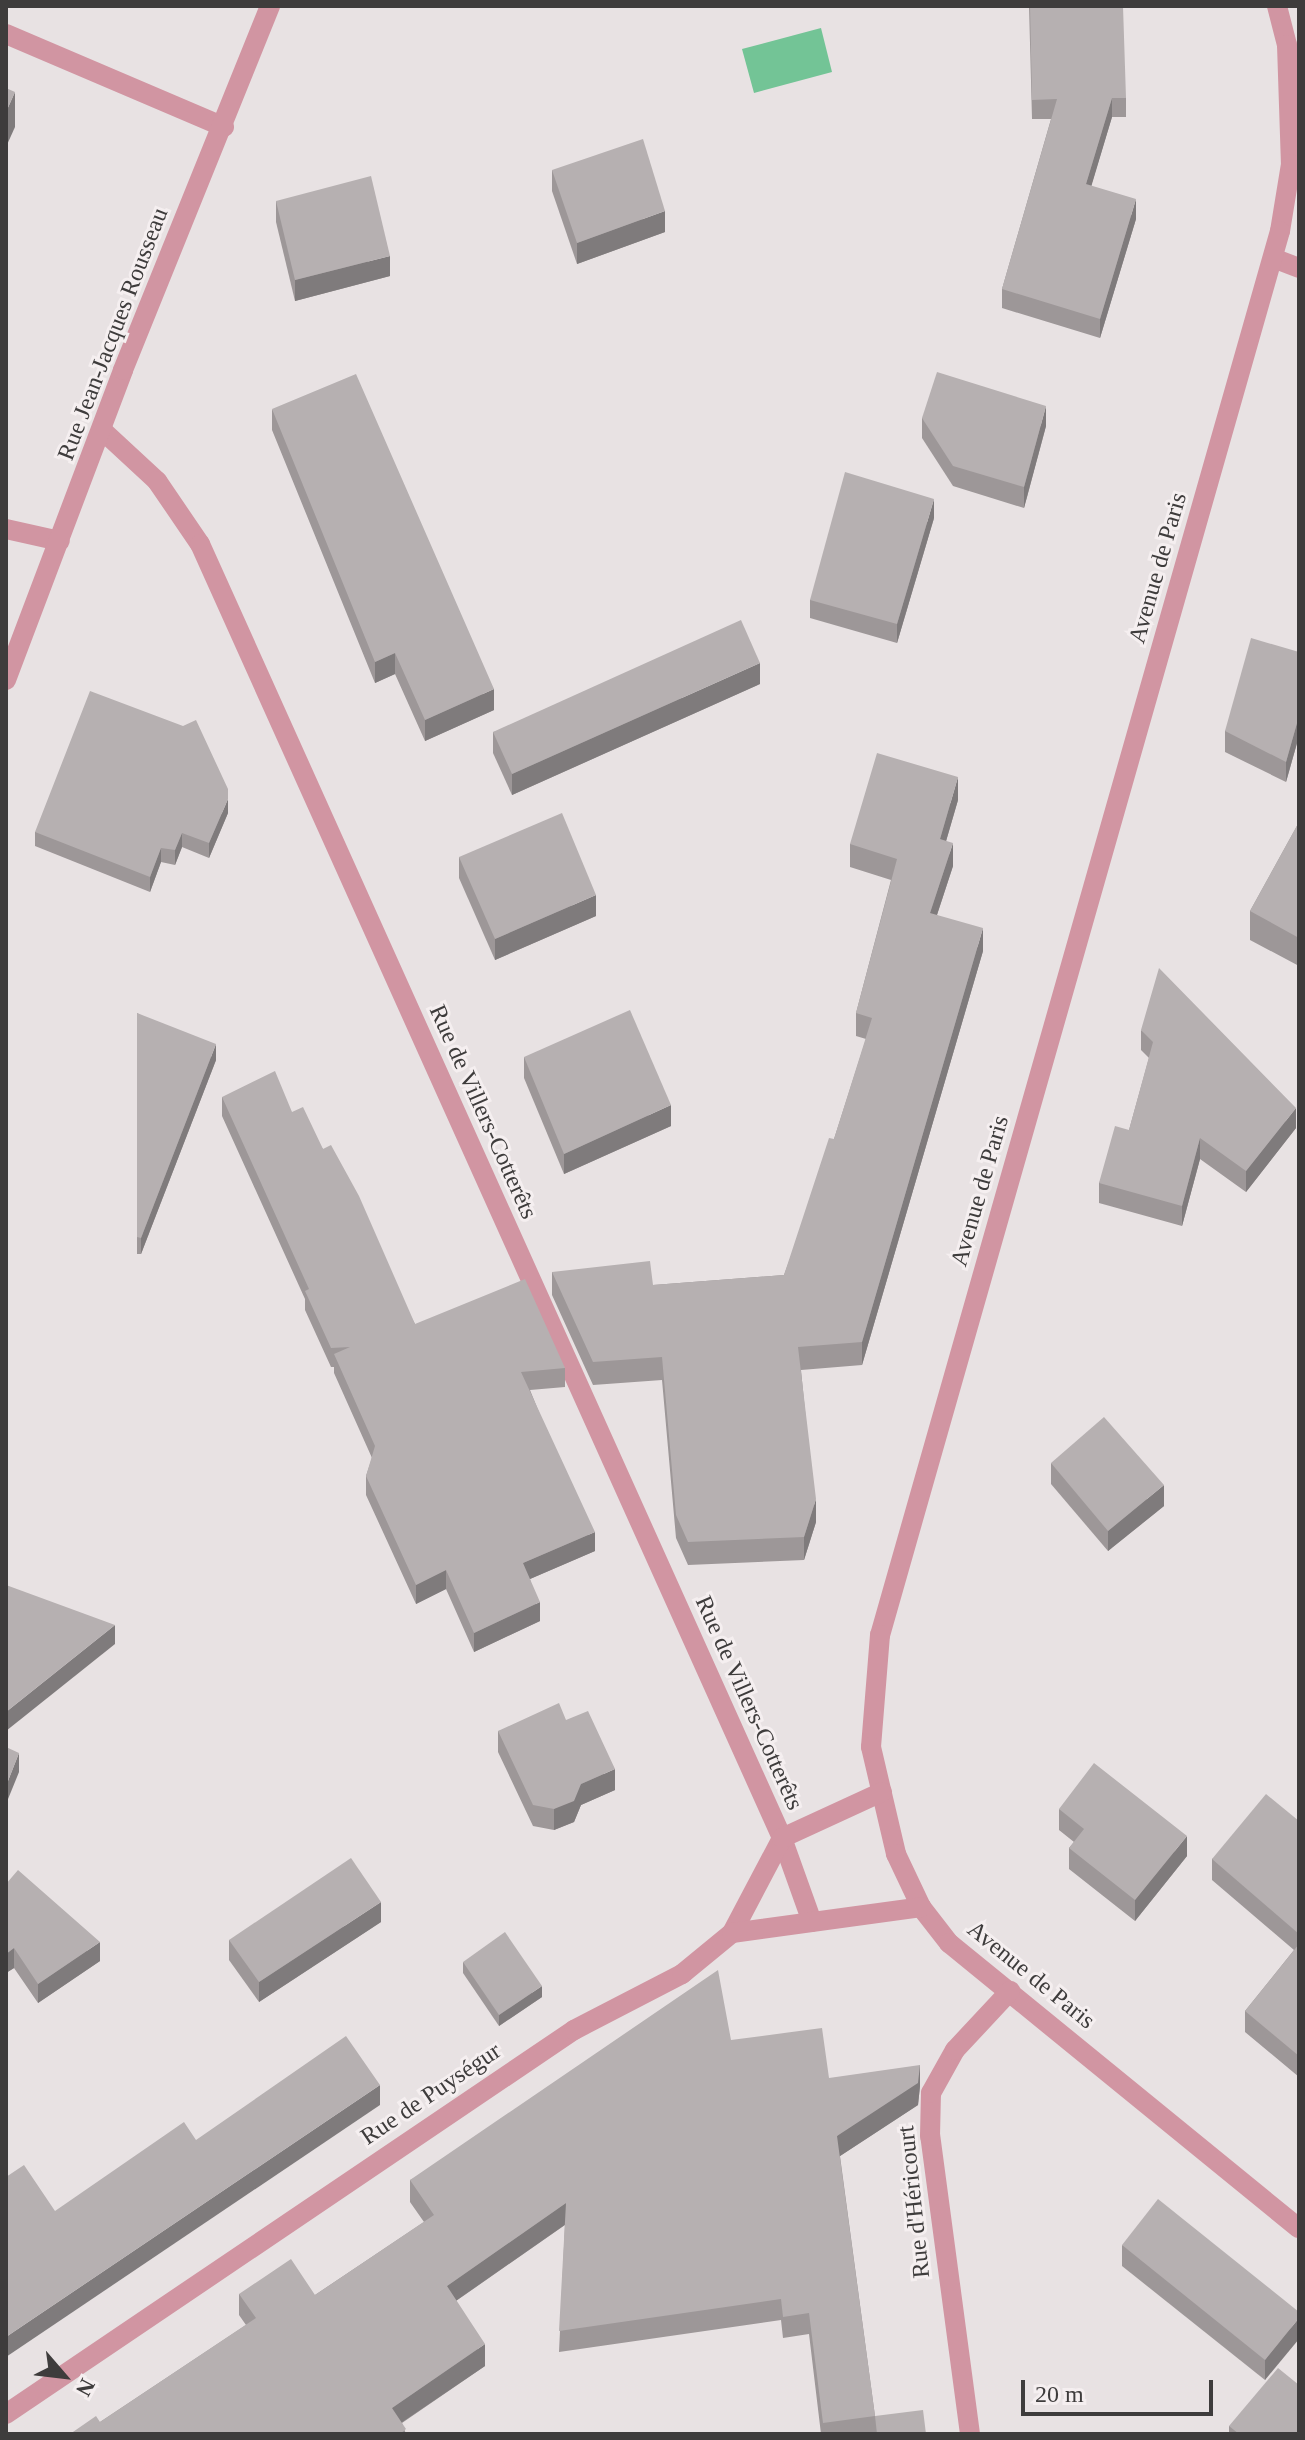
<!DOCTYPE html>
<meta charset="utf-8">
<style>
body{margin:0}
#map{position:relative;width:1305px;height:2440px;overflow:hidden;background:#e8e2e3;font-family:Georgia,serif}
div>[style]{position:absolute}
.water>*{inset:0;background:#73c496}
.lane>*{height:20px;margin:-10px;padding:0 10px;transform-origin:10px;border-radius:10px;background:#d195a2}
.street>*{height:20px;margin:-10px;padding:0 10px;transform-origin:10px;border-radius:10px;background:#d195a2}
.wall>*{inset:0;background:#9d9798}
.shaded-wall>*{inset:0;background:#7f7b7c}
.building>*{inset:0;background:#b6b0b1}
span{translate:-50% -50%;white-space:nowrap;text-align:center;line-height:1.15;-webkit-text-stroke:6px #f5eff0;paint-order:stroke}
.street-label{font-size:24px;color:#3e3c3c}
.frame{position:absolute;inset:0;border:8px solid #3e3c3c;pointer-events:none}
.north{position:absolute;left:24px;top:2336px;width:80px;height:80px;-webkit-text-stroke:6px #f5eff0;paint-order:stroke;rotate:118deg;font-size:22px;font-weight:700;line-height:32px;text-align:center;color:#3e3c3c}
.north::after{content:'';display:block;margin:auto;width:28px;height:36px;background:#3e3c3c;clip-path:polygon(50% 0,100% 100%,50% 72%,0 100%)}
.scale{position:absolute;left:1021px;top:2380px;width:192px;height:36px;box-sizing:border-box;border:4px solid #3e3c3c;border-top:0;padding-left:10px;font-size:24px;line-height:28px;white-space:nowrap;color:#3e3c3c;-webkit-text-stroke:6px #f5eff0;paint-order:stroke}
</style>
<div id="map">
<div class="water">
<div style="clip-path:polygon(821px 28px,832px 72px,754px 93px,742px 49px)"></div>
</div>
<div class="lane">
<div style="left:6px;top:34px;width:237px;rotate:23.1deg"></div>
<div style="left:1273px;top:258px;width:28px;rotate:21deg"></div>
<div style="left:6px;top:529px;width:55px;rotate:12.5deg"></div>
</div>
<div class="street">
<div style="left:1277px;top:6px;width:40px;rotate:75.6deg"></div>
<div style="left:1287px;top:45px;width:119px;rotate:88.1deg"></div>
<div style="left:1291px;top:164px;width:68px;rotate:99.3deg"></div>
<div style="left:1280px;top:231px;width:1460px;rotate:105.9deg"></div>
<div style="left:880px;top:1635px;width:112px;rotate:94.6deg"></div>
<div style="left:871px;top:1747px;width:110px;rotate:76.8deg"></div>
<div style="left:896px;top:1854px;width:59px;rotate:64.7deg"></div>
<div style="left:921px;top:1907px;width:46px;rotate:52.1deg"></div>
<div style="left:949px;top:1943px;width:451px;rotate:39.2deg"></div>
<div style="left:103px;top:431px;width:74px;rotate:42.8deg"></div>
<div style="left:157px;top:481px;width:76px;rotate:55.7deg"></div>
<div style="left:200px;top:544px;width:1419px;rotate:65.78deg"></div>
<div style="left:782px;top:1838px;width:89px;rotate:70.3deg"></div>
<div style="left:6px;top:680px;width:331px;rotate:-69.3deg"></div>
<div style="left:123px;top:370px;width:393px;rotate:-68deg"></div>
<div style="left:732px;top:1933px;width:107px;rotate:-62.2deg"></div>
<div style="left:782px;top:1838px;width:110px;rotate:-24.7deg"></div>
<div style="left:6px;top:2414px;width:686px;rotate:-34.06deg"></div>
<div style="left:574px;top:2030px;width:122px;rotate:-27.4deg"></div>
<div style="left:682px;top:1974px;width:65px;rotate:-39.4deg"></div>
<div style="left:732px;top:1933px;width:191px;rotate:-7.8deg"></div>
<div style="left:970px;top:2434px;width:301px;rotate:-97.6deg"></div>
<div style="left:930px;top:2136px;width:43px;rotate:-88.7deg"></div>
<div style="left:931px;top:2093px;width:49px;rotate:-60.8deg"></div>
<div style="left:955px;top:2050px;width:81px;rotate:-47deg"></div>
</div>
<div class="wall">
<div style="clip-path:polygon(1029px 6px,1126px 98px,1126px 117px,1112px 117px,1091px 186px,1136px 219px,1100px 338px,1002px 308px,1002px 289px,1051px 119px,1032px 119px)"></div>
<div style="clip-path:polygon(552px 170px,665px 232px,577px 264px,552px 191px)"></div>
<div style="clip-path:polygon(276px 201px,390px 276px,295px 301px,276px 222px)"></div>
<div style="clip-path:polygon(272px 409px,494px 710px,425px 741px,395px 674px,375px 683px,272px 430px)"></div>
<div style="clip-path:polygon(922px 418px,1046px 426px,1024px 508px,953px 486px,922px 438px)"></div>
<div style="clip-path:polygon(934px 518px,897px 643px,810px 618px,810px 600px)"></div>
<div style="clip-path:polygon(1299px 652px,1299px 736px,1286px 782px,1225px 752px,1225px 731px)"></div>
<div style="clip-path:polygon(760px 684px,512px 795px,493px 753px,493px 732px)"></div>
<div style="clip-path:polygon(958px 800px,946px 841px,953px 866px,937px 915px,983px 951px,862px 1365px,801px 1370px,816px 1522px,804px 1560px,688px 1565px,676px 1538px,662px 1380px,593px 1385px,552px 1295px,552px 1272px,653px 1285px,784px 1275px,834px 1139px,866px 1039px,856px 1036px,856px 1013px,891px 880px,850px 867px,850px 844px)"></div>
<div style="clip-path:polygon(1299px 807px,1299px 966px,1250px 940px,1250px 911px,1298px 824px,1298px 809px)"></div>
<div style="clip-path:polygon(228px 813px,209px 858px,182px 847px,175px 865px,161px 862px,150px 892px,35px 846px,35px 832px)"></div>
<div style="clip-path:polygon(459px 857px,596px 916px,495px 960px,459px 878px)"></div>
<div style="clip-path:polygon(137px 1013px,216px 1060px,141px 1254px,137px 1254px)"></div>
<div style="clip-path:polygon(1141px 1030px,1296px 1128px,1246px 1192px,1200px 1159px,1182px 1226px,1099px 1203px,1099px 1183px,1129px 1130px,1149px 1058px,1141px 1050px)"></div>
<div style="clip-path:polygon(524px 1057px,671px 1126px,564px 1174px,524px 1078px)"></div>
<div style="clip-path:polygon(222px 1097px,292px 1112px,323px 1149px,415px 1324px,565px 1368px,565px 1387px,530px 1390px,595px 1551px,530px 1579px,540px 1621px,474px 1652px,446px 1589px,416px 1604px,366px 1495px,366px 1476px,372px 1458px,334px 1373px,334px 1367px,331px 1367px,305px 1310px,305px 1299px,222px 1116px)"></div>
<div style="clip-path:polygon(1051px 1463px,1164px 1506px,1108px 1551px,1051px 1484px)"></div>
<div style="clip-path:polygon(566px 1720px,615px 1790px,581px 1805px,574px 1822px,554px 1830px,533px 1826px,498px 1752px,498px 1731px)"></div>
<div style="clip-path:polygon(1059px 1809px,1187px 1856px,1135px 1921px,1069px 1869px,1069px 1848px,1074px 1842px,1059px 1830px)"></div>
<div style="clip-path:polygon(1299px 1821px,1299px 2077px,1245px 2032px,1245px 2011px,1294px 1950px,1212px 1880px,1212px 1859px)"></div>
<div style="clip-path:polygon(6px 1884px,100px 1961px,38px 2003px,14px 1968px,6px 1973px)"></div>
<div style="clip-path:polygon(381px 1922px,259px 2002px,229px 1960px,229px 1940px)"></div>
<div style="clip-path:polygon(463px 1962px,542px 1997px,499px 2026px,463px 1973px)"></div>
<div style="clip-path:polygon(731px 2040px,829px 2078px,920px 2086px,918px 2105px,840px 2156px,875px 2416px,926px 2434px,821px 2434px,809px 2334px,783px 2338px,781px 2320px,559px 2352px,565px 2225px,456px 2301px,485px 2366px,402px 2423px,406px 2434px,100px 2422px,246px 2325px,239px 2315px,239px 2294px,315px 2295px,424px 2222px,410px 2202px,410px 2180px)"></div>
<div style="clip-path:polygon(1122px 2245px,1299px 2312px,1265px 2380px,1122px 2266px)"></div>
<div style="clip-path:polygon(1229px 2426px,1299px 2434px,1229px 2434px)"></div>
</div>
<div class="shaded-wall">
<div style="clip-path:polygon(15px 92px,15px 127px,6px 147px,6px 112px)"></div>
<div style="clip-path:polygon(1112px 98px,1112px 117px,1086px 204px,1086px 184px)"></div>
<div style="clip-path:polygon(1136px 199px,1136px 219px,1100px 338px,1100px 319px)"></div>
<div style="clip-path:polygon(665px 211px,665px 232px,577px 264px,577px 243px)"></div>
<div style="clip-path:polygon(390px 256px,390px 276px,295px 301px,295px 280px)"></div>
<div style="clip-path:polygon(1046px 406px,1046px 426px,1024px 508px,1024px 487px)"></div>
<div style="clip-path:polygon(934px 499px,934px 518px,897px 643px,897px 624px)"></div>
<div style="clip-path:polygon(395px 653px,395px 674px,375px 683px,375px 662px)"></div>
<div style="clip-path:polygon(760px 663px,760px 684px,512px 795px,512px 774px)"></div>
<div style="clip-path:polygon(494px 689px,494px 710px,425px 741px,425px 720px)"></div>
<div style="clip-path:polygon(1299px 716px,1299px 736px,1286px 782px,1286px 762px)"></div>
<div style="clip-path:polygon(958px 777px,958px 800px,940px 862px,940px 839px)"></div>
<div style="clip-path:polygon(228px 799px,228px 813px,209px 858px,209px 843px)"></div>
<div style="clip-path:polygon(182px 833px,182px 847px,175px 865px,175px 850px)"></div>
<div style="clip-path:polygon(953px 843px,953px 866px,930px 936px,930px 913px)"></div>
<div style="clip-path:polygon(161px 848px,161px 862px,150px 892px,150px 877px)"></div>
<div style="clip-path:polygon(596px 895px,596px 916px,495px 960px,495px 939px)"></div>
<div style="clip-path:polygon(983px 928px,983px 951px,862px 1365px,862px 1342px)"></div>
<div style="clip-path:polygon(216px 1044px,216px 1060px,141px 1254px,141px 1238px)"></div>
<div style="clip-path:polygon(671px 1105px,671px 1126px,564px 1174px,564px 1154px)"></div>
<div style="clip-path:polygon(1296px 1108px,1296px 1128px,1246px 1192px,1246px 1171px)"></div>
<div style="clip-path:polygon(1200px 1138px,1200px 1159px,1182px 1226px,1182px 1206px)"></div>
<div style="clip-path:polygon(1164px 1485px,1164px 1506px,1108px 1551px,1108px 1531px)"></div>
<div style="clip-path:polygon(816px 1499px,816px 1522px,804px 1560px,804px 1537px)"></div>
<div style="clip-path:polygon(595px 1532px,595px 1551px,523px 1582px,523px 1563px)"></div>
<div style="clip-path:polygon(446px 1570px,446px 1589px,416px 1604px,416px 1585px)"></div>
<div style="clip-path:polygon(540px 1602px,540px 1621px,474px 1652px,474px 1633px)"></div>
<div style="clip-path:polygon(115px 1625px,115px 1644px,6px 1731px,6px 1712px)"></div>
<div style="clip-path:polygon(19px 1753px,19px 1772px,6px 1804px,6px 1786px)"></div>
<div style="clip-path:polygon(615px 1769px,615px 1790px,581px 1805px,574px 1822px,554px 1830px,554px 1809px,581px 1784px)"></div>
<div style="clip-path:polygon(1187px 1836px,1187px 1856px,1135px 1921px,1135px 1900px)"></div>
<div style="clip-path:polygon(381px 1902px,381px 1922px,259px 2002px,259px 1982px)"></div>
<div style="clip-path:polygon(100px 1942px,100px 1961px,38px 2003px,38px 1984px)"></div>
<div style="clip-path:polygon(14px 1948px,14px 1968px,6px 1973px,6px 1954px)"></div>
<div style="clip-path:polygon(542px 1986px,542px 1997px,499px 2026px,499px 2015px)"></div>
<div style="clip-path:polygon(920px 2065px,920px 2086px,918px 2105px,837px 2158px,837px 2136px)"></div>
<div style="clip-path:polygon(380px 2085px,380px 2105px,6px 2357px,6px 2337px)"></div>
<div style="clip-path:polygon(566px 2203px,566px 2224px,447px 2307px,447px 2286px)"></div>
<div style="clip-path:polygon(1299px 2318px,1299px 2339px,1265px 2380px,1265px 2360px)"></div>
<div style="clip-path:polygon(485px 2344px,485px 2366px,392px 2429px,392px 2408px)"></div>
</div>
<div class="building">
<div style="clip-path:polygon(1030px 6px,1123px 6px,1126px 98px,1112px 98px,1086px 184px,1136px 199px,1100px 319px,1002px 289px,1057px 99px,1032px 100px)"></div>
<div style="clip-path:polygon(6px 88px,15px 92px,6px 112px)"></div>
<div style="clip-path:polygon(643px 139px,665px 211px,577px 243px,552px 170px)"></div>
<div style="clip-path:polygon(371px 176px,390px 256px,295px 280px,276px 201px)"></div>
<div style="clip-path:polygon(937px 372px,1046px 406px,1024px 487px,953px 466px,922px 418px)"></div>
<div style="clip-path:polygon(356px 374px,494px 689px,425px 720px,395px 653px,375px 662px,272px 409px)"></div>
<div style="clip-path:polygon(845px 472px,934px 499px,897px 624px,810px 600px)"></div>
<div style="clip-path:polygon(741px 620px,760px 663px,512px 774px,493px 732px)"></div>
<div style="clip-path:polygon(1251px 638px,1299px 652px,1299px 716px,1286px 762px,1225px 731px)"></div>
<div style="clip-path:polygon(90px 691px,183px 726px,196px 720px,228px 789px,228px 799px,209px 843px,182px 833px,175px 850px,161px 848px,150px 877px,35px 832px)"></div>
<div style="clip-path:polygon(877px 753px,958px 777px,940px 839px,953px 843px,930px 913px,983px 928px,862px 1342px,798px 1347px,816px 1499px,804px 1537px,688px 1542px,676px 1515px,662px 1357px,593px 1362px,552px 1272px,650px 1261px,653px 1285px,784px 1275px,829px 1138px,834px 1139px,872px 1018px,856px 1013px,897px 859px,850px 844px)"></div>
<div style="clip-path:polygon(562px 813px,596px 895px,495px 939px,459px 857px)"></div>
<div style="clip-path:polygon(1299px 822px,1299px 938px,1250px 911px)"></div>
<div style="clip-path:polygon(1159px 968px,1296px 1108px,1246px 1171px,1200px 1138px,1182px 1206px,1099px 1183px,1115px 1126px,1129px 1130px,1153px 1042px,1141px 1030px)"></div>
<div style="clip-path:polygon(630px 1010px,671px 1105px,564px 1154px,524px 1057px)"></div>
<div style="clip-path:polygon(137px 1013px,216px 1044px,141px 1238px,137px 1237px)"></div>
<div style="clip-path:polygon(275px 1071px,292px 1112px,303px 1107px,323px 1149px,331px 1145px,359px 1196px,415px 1324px,525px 1279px,565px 1368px,521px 1372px,595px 1532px,523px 1563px,540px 1602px,474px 1633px,446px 1570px,416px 1585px,366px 1476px,375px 1446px,334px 1354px,350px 1347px,331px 1348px,305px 1291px,309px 1289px,222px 1097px)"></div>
<div style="clip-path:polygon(1104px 1417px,1164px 1485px,1108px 1531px,1051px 1463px)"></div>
<div style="clip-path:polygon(6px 1585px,115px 1625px,6px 1712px)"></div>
<div style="clip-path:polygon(559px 1703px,566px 1720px,588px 1711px,615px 1769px,581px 1784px,574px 1801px,554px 1809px,533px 1805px,498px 1731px)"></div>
<div style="clip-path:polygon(6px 1747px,19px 1753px,6px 1786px)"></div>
<div style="clip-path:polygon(1094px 1763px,1187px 1836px,1135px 1900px,1069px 1848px,1084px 1829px,1059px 1809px)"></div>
<div style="clip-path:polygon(1266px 1794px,1299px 1821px,1299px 1934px,1212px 1859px)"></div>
<div style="clip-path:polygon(351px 1858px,381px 1902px,259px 1982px,229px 1940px)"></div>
<div style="clip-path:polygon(18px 1870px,100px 1942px,38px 1984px,14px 1948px,6px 1954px,6px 1884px)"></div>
<div style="clip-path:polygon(505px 1932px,542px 1986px,499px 2015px,463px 1962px)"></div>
<div style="clip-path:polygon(1299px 1944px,1299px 2056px,1245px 2011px)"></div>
<div style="clip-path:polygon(718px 1970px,731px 2040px,822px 2028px,829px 2078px,920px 2065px,918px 2083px,837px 2136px,875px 2416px,823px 2423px,809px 2313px,783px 2317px,781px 2299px,559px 2331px,566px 2203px,447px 2286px,485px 2344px,392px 2408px,406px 2429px,400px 2434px,70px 2434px,96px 2416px,100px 2422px,256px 2318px,239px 2294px,291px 2259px,315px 2295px,434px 2215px,410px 2180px)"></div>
<div style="clip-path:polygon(346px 2036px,380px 2085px,6px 2337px,6px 2177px,24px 2165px,55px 2211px,184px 2122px,196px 2140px)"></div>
<div style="clip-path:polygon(1158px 2199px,1299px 2312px,1299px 2318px,1265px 2360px,1122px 2245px)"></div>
<div style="clip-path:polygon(1278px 2368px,1299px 2385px,1299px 2434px,1239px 2434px,1229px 2426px)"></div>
<div style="clip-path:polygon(923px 2410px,926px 2434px,877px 2434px,875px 2416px)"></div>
</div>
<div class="street-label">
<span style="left:113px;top:334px;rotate:-69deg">Rue Jean-Jacques Rousseau</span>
<span style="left:1158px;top:568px;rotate:-74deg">Avenue de Paris</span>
<span style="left:483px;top:1112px;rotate:66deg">Rue de Villers-Cotterêts</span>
<span style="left:980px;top:1191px;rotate:-74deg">Avenue de Paris</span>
<span style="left:749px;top:1703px;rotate:66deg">Rue de Villers-Cotterêts</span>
<span style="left:1031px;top:1975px;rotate:39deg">Avenue de Paris</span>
<span style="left:431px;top:2094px;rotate:-34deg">Rue de Puységur</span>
<span style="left:914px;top:2202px;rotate:-96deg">Rue d'Héricourt</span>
</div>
<div class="frame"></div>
<div class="north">N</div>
<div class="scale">20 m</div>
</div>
